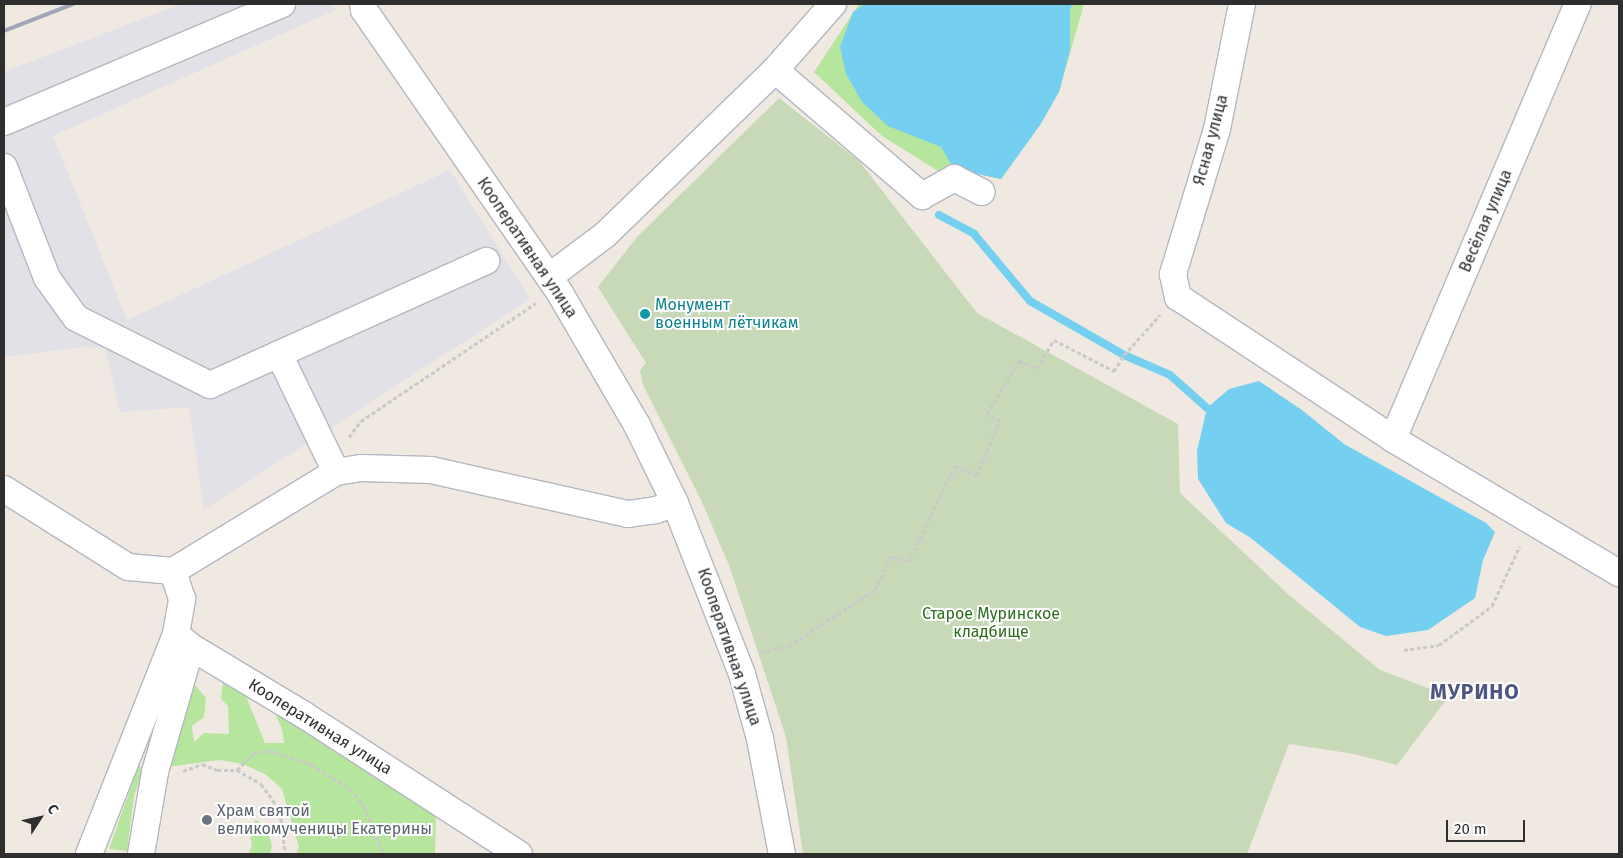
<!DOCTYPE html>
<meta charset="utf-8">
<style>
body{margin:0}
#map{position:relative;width:1623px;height:858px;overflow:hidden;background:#efe9e1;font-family:"Fira Sans",sans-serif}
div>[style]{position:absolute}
.industrial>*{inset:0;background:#e3e1e8}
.green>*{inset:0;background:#b6e59e}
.cemetery>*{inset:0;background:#c8d9b8}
.water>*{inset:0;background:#75cff0}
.stream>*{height:8px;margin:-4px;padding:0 4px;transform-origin:4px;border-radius:4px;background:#75cff0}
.path>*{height:3px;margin-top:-1.5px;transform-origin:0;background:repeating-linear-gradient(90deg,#c9c9c9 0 4px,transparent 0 6.5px)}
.roads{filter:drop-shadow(1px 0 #b4b7c1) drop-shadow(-1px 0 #b4b7c1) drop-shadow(0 1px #b4b7c1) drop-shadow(0 -1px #b4b7c1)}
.minor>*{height:26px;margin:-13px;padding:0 13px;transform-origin:13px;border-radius:13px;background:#fff}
.rail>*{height:4px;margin:-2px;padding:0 2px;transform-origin:2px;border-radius:2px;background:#a3a6b8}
.dots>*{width:14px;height:14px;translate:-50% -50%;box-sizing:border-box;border:2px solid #fff;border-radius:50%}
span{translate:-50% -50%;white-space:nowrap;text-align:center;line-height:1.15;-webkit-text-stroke:4px #fff;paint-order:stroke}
.street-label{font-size:16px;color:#2e2e2e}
.culture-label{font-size:16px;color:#0d838f}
.left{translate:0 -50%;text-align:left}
.park-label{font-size:16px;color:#2c6e1b}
.worship-label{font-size:16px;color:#5b616d}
.district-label{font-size:21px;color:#4d5680;font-weight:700;letter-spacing:1px}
.frame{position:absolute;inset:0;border:5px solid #2e2e2e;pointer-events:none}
.north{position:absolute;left:15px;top:793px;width:50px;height:50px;-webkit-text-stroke:4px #fff;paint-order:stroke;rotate:55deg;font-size:14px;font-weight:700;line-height:20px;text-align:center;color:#2e2e2e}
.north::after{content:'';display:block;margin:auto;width:18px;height:22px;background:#2e2e2e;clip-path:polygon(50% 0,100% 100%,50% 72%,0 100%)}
.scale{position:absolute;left:1446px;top:820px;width:79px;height:22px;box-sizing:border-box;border:2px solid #2e2e2e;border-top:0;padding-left:6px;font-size:15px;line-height:18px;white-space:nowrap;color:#2e2e2e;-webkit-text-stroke:4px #fff;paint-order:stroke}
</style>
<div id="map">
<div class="industrial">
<div style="clip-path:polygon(181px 4px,332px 4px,336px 10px,53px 136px,127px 320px,450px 170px,530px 299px,204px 510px,189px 407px,120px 412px,105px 348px,84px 347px,4px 357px,4px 72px)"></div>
</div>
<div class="green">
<div style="clip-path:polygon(859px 4px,1084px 4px,1059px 92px,1040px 125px,1001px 179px,955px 169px,943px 174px,882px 136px,814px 72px)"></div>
<div style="clip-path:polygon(223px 682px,245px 694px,265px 743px,284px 743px,282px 729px,275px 713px,436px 814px,435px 854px,296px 854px,299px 847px,282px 789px,265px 774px,243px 764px,219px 760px,167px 767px,187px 683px,196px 686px,206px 698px,204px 717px,192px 726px,194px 742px,204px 733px,229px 734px,228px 706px,221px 699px)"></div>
<div style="clip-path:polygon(139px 765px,143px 771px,134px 796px,127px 851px,109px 849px)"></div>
<div style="clip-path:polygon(256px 820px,267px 827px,272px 846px,270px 854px,248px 854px,252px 846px,249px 829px)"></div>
</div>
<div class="cemetery">
<div style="clip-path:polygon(779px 98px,859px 161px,977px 313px,1178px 424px,1180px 493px,1289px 595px,1380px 670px,1449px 696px,1397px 765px,1354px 754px,1289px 744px,1247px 854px,803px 854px,786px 737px,729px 565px,701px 500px,643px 385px,640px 370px,646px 363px,598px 287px,637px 237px)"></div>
</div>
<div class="water">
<div style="clip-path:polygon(865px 4px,1073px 4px,1070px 9px,1070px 50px,1059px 92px,1040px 125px,1001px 179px,954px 169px,941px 147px,888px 126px,862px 102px,846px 74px,840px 47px,853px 12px)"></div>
<div style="clip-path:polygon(1259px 381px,1302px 410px,1344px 444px,1486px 523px,1495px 532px,1483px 560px,1475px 598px,1428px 630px,1386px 636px,1360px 627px,1251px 538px,1226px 523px,1198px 479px,1197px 451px,1207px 408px,1229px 389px)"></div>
</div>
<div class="stream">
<div style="left:939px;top:215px;width:40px;rotate:28deg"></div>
<div style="left:974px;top:234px;width:87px;rotate:50.1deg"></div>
<div style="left:1030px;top:301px;width:108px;rotate:29.9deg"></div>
<div style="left:1124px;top:355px;width:50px;rotate:23.5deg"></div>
<div style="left:1170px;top:375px;width:50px;rotate:41.7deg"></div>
</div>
<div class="path">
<div style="left:349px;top:437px;width:20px;rotate:-53deg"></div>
<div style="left:361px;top:421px;width:211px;rotate:-34deg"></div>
<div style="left:1404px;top:650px;width:35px;rotate:-8deg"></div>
<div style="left:1439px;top:645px;width:66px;rotate:-36.3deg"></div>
<div style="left:1492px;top:606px;width:66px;rotate:-65deg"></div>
<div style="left:760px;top:652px;width:30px;rotate:-12deg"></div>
<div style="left:789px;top:646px;width:103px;rotate:-33.1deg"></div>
<div style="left:875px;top:590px;width:38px;rotate:-65deg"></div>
<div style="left:891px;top:556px;width:18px;rotate:19deg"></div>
<div style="left:908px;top:562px;width:107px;rotate:-63.9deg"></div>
<div style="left:955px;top:466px;width:23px;rotate:23deg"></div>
<div style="left:976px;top:475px;width:59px;rotate:-66deg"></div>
<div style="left:1000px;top:421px;width:15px;rotate:-152deg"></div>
<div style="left:987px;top:414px;width:62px;rotate:-58.9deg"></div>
<div style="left:1019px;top:361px;width:19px;rotate:21deg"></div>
<div style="left:1037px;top:368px;width:33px;rotate:-59deg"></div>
<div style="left:1054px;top:340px;width:68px;rotate:27.3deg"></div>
<div style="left:1114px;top:371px;width:19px;rotate:-58deg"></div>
<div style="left:1124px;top:355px;width:54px;rotate:-48deg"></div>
<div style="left:237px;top:770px;width:24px;rotate:-45deg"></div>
<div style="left:254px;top:753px;width:17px;rotate:-7deg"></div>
<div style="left:271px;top:751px;width:42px;rotate:18deg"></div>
<div style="left:311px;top:764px;width:46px;rotate:32.7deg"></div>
<div style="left:350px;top:789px;width:22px;rotate:51deg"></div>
<div style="left:364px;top:806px;width:52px;rotate:68.4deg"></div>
<div style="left:183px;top:771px;width:20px;rotate:-20deg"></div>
<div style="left:202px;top:764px;width:16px;rotate:22deg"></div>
<div style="left:217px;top:770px;width:20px"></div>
<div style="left:237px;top:770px;width:28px;rotate:30deg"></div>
<div style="left:261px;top:784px;width:20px;rotate:53deg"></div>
<div style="left:273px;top:800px;width:22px;rotate:68deg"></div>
<div style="left:281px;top:820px;width:34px;rotate:83deg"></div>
</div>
<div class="roads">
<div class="minor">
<div style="left:363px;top:4px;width:6px;rotate:81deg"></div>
<div style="left:364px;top:10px;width:346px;rotate:55.3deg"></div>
<div style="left:561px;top:295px;width:151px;rotate:59.7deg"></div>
<div style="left:637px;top:425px;width:87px;rotate:64deg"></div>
<div style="left:675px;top:503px;width:184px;rotate:68.6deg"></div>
<div style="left:742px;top:674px;width:67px;rotate:74.5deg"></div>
<div style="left:760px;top:739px;width:117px;rotate:79.2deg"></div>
<div style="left:1242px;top:4px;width:127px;rotate:101.3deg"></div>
<div style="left:1217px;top:129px;width:152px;rotate:106.9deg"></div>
<div style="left:1173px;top:274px;width:24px;rotate:78deg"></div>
<div style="left:1178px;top:297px;width:258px;rotate:33.4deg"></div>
<div style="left:1393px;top:439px;width:263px;rotate:30.7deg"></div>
<div style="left:775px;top:70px;width:194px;rotate:40.6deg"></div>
<div style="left:922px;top:196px;width:37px;rotate:-29deg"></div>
<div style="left:954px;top:178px;width:31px;rotate:27deg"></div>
<div style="left:4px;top:122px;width:302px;rotate:-23deg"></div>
<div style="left:4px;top:167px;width:119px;rotate:68.8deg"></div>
<div style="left:47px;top:278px;width:49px;rotate:54.1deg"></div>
<div style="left:76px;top:318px;width:150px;rotate:26.6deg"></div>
<div style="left:210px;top:385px;width:303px;rotate:-24.2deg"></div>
<div style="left:549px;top:277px;width:71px;rotate:-37deg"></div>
<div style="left:606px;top:234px;width:235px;rotate:-44.1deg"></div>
<div style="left:775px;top:70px;width:88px;rotate:-48.7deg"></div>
<div style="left:279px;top:354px;width:131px;rotate:64.2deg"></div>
<div style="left:1393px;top:439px;width:473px;rotate:-67deg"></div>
<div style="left:4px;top:489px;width:146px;rotate:32.2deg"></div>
<div style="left:128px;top:567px;width:45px;rotate:5.1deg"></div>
<div style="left:173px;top:571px;width:191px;rotate:-31.3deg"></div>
<div style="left:336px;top:472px;width:26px;rotate:-9deg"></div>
<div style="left:362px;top:468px;width:69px;rotate:1.7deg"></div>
<div style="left:431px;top:470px;width:202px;rotate:12.6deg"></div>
<div style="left:628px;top:514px;width:28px;rotate:-8deg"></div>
<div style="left:656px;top:510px;width:20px;rotate:-20deg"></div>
<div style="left:176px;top:634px;width:20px;rotate:41deg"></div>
<div style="left:191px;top:647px;width:132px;rotate:31deg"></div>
<div style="left:304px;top:715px;width:256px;rotate:32.9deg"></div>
<div style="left:89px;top:854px;width:237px;rotate:-68.4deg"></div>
<div style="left:176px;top:634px;width:36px;rotate:-80deg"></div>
<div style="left:182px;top:599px;width:29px;rotate:-108deg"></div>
<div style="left:141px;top:854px;width:83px;rotate:-80.3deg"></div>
<div style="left:155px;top:772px;width:130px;rotate:-73.9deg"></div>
</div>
</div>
<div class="rail">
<div style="left:4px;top:31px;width:74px;rotate:-21.4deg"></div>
</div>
<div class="dots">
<div style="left:645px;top:314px;background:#0f9aa8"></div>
<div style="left:207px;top:820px;background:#6b7280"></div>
</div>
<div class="street-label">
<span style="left:1211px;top:140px;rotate:-75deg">Ясная улица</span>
<span style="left:1486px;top:221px;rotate:-67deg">Весёлая улица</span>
<span style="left:527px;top:248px;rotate:56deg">Кооперативная улица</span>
<span style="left:729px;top:647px;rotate:71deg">Кооперативная улица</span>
<span style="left:320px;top:727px;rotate:32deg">Кооперативная улица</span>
</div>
<div class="culture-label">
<span class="left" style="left:655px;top:314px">Монумент<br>военным лётчикам</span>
</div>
<div class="park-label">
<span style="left:991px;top:623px">Старое Муринское<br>кладбище</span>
</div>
<div class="worship-label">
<span class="left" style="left:217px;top:820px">Храм святой<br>великомученицы Екатерины</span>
</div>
<div class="district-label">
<span style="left:1475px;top:692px">МУРИНО</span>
</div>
<div class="frame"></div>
<div class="north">С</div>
<div class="scale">20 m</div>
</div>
